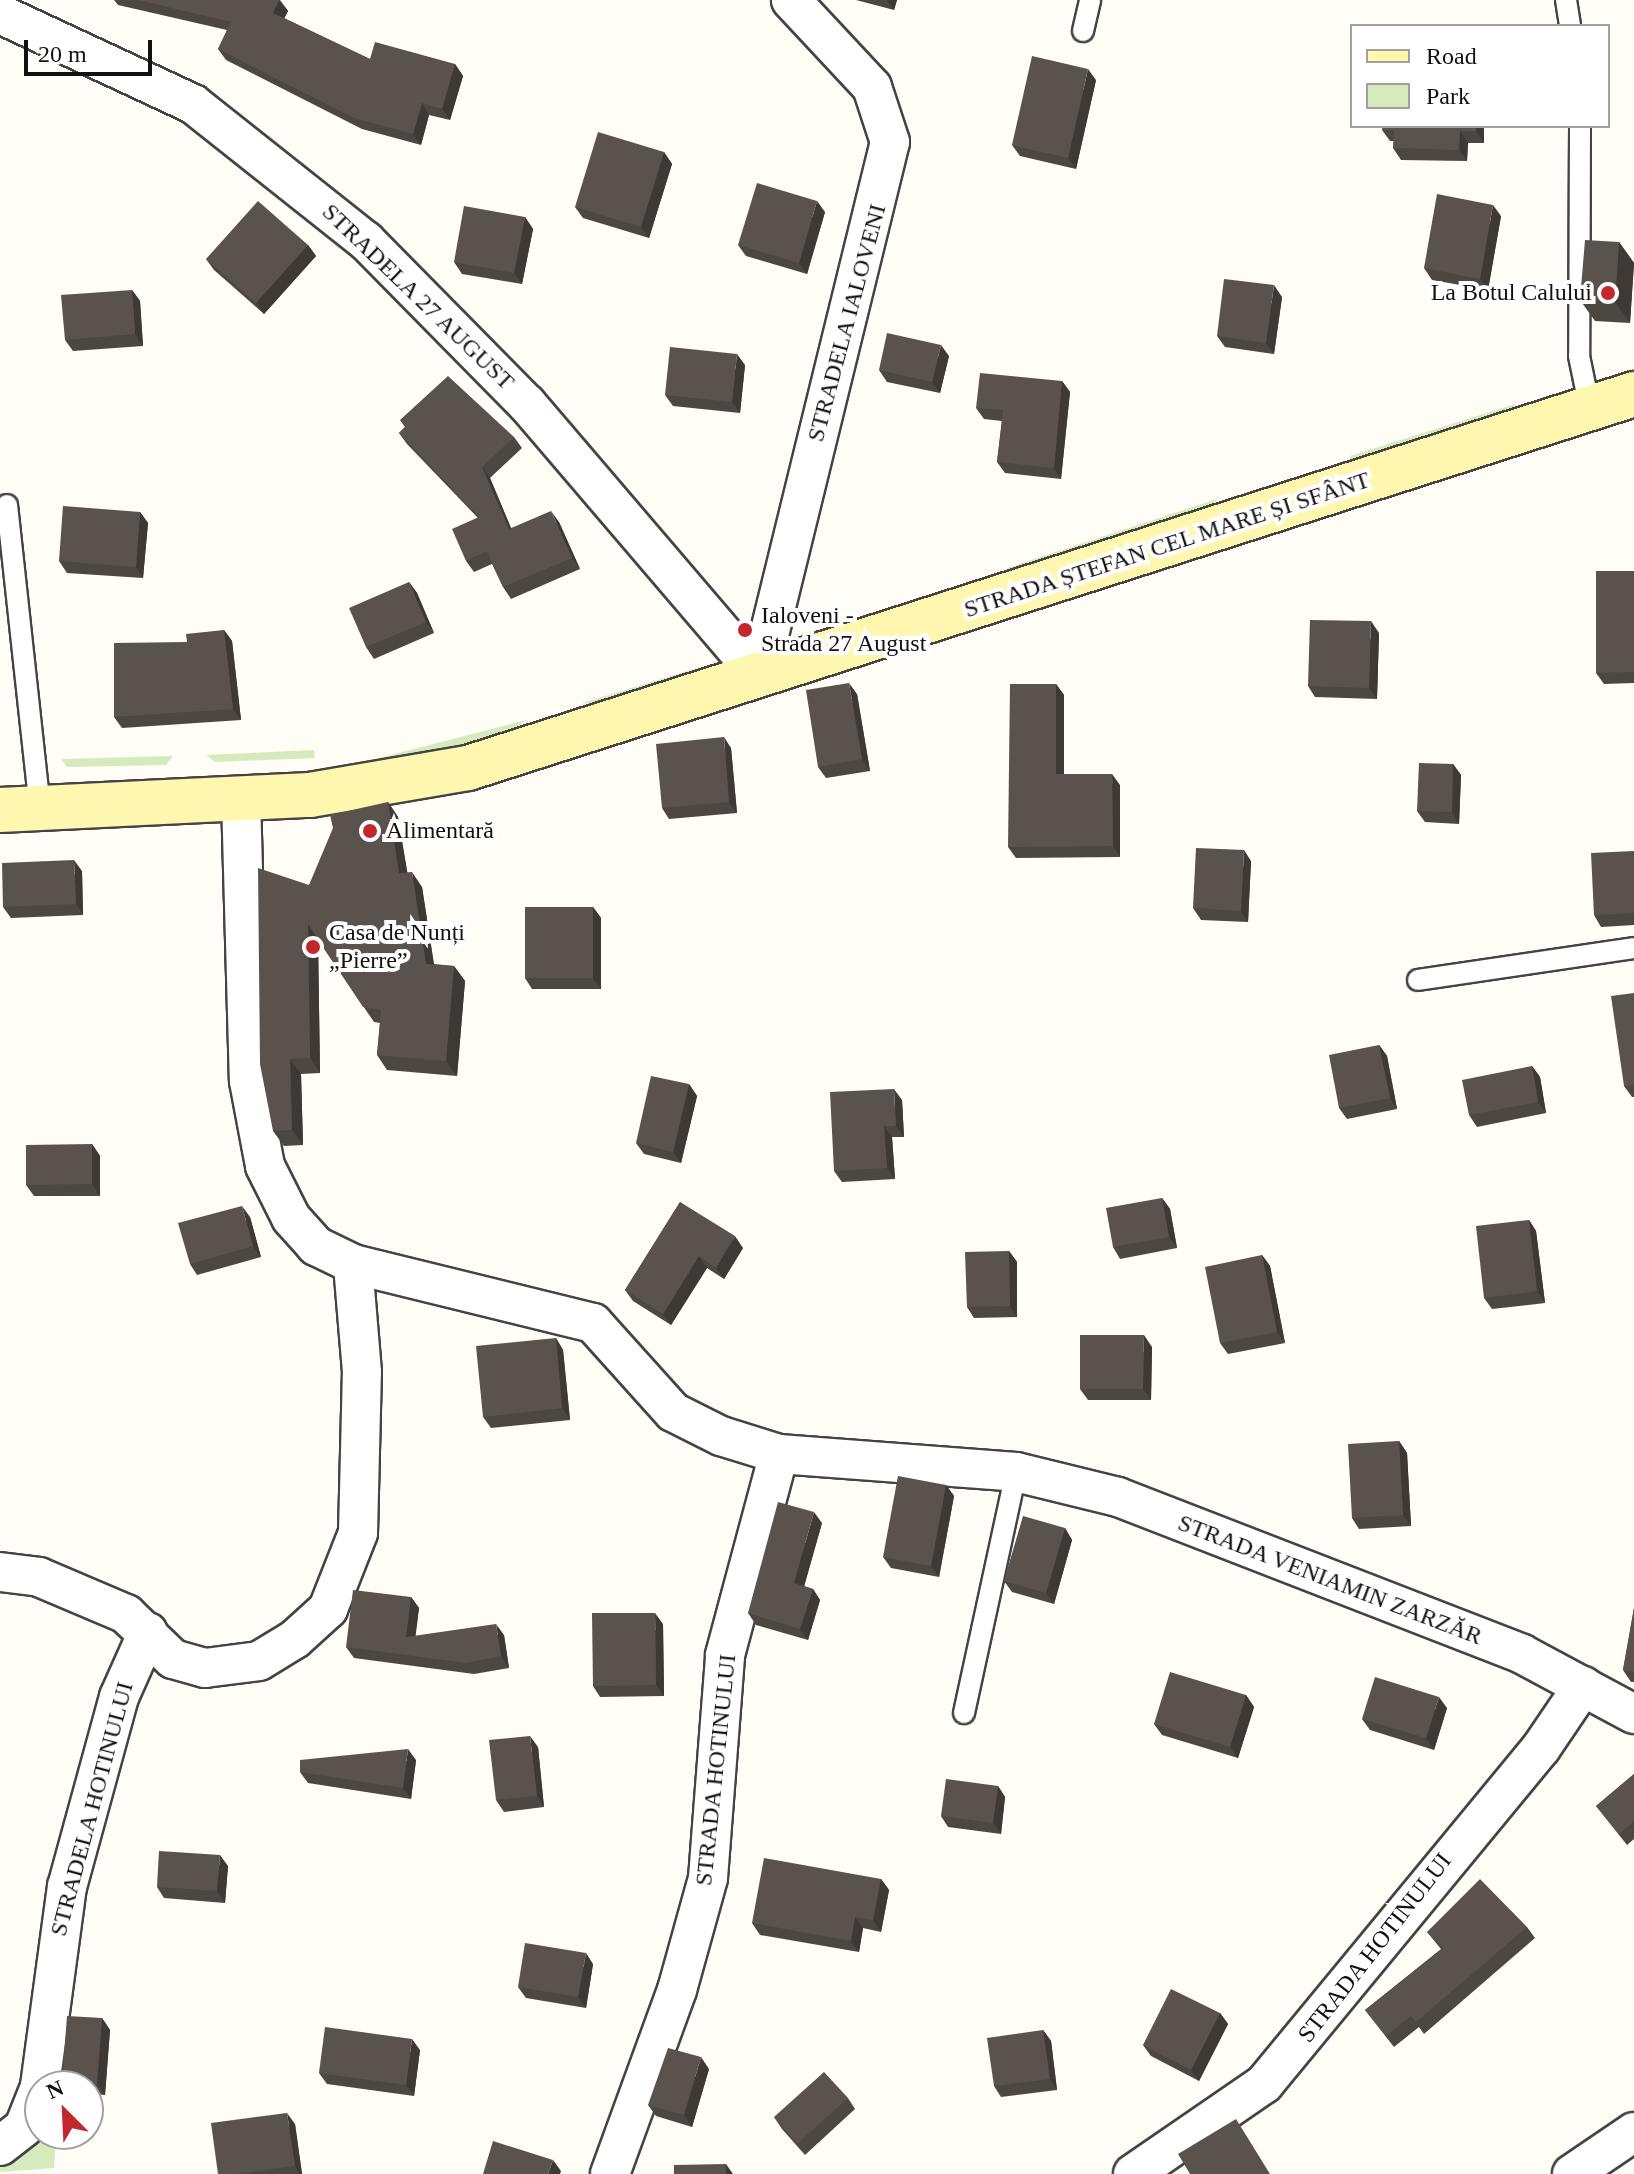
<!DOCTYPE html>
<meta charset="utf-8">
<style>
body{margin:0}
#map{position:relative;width:1634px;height:2174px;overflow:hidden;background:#fffdf5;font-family:"Times New Roman",serif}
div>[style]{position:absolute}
.green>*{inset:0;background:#d5ebbd}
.roads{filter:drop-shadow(2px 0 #444) drop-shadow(-2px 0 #444) drop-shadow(0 2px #444) drop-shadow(0 -2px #444)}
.lane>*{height:20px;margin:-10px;padding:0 10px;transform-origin:10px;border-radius:10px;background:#fff}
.street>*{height:38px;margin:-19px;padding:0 19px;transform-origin:19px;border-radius:19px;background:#fff}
.secondary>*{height:44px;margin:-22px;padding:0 22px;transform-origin:22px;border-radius:22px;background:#fff6b0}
.wall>*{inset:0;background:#4d4742}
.shaded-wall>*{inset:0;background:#3f3936}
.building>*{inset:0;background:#5a524d}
.dots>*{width:22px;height:22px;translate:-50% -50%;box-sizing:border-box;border:4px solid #fff;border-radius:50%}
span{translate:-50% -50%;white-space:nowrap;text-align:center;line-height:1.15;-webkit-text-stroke:8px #fff;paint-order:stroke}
.poi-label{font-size:24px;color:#111}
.right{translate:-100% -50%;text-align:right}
.left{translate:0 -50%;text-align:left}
.street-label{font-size:24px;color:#111}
.legend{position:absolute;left:1350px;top:24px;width:260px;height:104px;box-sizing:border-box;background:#fff;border:2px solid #a0a0a0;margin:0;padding:10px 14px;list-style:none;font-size:24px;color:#111}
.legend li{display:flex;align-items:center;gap:16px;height:40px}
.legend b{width:40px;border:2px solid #a0a0a0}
.north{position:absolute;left:24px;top:2070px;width:80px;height:80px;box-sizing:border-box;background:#fff;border:2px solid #a0a0a0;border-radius:50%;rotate:336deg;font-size:22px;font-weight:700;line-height:32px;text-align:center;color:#111}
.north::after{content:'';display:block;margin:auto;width:28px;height:36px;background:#c4262e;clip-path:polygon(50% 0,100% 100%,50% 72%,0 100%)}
.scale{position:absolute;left:24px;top:40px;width:128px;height:36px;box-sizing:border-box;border:4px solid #111;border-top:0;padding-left:10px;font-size:24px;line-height:28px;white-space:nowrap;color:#111;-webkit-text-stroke:6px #fff;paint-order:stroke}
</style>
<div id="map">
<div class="green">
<div style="clip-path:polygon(1515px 404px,1518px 414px,1353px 467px,1350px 456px)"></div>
<div style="clip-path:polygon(1217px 499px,1211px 512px,1010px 575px,1007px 568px)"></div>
<div style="clip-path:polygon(707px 665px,600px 704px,582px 703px)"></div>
<div style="clip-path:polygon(527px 720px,507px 734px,454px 749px,373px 767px,371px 760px)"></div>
<div style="clip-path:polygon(314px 750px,315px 758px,215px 762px,206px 755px)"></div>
<div style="clip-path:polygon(173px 756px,166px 765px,67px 767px,61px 759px)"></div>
<div style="clip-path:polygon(40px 2134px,56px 2134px,54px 2168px,0 2172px,0 2162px)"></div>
</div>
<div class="roads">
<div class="lane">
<div style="left:1566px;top:0;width:26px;rotate:81deg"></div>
<div style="left:1083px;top:31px;width:32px;rotate:-77deg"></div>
<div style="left:1580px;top:126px;width:230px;rotate:90.2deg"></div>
<div style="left:1579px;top:356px;width:54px;rotate:78.3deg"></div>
<div style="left:7px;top:505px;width:304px;rotate:83.8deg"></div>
<div style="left:1418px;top:980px;width:218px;rotate:-8.4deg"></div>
<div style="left:964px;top:1713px;width:247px;rotate:-77.8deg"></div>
</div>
<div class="street">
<div style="left:0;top:14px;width:213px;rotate:25deg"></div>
<div style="left:193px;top:104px;width:221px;rotate:38.4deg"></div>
<div style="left:366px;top:241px;width:229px;rotate:45.4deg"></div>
<div style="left:527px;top:404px;width:358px;rotate:49.5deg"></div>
<div style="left:759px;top:676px;width:550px;rotate:-76.22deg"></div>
<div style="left:890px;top:142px;width:58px;rotate:-108.1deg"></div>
<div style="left:872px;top:87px;width:119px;rotate:-133deg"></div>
<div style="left:241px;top:798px;width:283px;rotate:88.4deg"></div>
<div style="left:249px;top:1081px;width:86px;rotate:79.3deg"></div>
<div style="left:265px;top:1166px;width:58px;rotate:63.4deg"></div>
<div style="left:291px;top:1218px;width:38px;rotate:48deg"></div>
<div style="left:316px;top:1246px;width:41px;rotate:25.9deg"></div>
<div style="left:0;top:1572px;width:39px;rotate:7deg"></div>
<div style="left:39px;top:1577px;width:95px;rotate:23deg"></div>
<div style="left:126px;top:1614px;width:65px;rotate:43.8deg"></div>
<div style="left:173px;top:1659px;width:33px;rotate:16deg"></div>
<div style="left:205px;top:1668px;width:54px;rotate:-7.4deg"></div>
<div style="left:259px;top:1661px;width:42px;rotate:-31.4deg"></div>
<div style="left:295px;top:1639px;width:45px;rotate:-42.3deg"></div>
<div style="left:328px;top:1609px;width:82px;rotate:-68.5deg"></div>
<div style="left:358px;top:1533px;width:161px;rotate:-88.6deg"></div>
<div style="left:362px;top:1372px;width:108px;rotate:-94.8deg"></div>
<div style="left:353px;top:1264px;width:247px;rotate:13.8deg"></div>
<div style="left:593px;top:1323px;width:120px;rotate:48deg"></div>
<div style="left:673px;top:1412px;width:54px;rotate:26.6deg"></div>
<div style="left:721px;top:1436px;width:61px;rotate:17.2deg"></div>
<div style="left:779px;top:1454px;width:238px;rotate:4.3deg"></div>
<div style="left:1016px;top:1472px;width:105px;rotate:13.8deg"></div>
<div style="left:1118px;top:1497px;width:433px;rotate:21.2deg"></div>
<div style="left:1522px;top:1654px;width:127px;rotate:28.2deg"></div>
<div style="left:40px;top:2086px;width:201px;rotate:-82.3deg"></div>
<div style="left:67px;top:1887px;width:197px;rotate:-74.7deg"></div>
<div style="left:119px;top:1697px;width:71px;rotate:-66deg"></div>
<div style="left:0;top:2146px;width:31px;rotate:-38deg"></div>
<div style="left:24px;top:2127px;width:43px;rotate:-68.2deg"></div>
<div style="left:610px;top:2174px;width:196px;rotate:-70deg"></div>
<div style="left:677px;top:1990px;width:116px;rotate:-74.5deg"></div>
<div style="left:708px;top:1878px;width:224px;rotate:-85.6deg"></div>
<div style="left:725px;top:1655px;width:208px;rotate:-75deg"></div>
<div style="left:1133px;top:2174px;width:159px;rotate:-34.5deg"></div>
<div style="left:1264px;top:2084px;width:435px;rotate:-50.5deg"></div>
<div style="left:1541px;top:1748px;width:75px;rotate:-55.9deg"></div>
<div style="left:1572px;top:2174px;width:75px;rotate:-34.1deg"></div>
</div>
<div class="secondary">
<div style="left:0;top:810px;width:310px;rotate:-2.8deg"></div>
<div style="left:310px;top:795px;width:160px;rotate:-9.7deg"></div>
<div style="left:468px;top:768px;width:1225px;rotate:-17.78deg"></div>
</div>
</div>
<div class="wall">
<div style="clip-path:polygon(114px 0,280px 0,288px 11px,284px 18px,370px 59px,455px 64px,463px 76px,450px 120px,429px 115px,421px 145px,362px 129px,226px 60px,218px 49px,227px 30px,118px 5px)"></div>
<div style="clip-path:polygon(856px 0,897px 0,894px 10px)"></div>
<div style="clip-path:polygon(1096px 80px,1076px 169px,1020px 156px,1012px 145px)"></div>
<div style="clip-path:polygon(1383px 126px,1484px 126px,1484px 143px,1468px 143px,1467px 161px,1401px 160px,1393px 148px,1394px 141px,1390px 141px,1382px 130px)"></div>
<div style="clip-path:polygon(664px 152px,672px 164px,649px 238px,583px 218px,575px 207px)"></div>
<div style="clip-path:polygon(825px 212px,807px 274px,746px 256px,738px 245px)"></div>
<div style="clip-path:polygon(1501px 216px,1488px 290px,1432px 280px,1424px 268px)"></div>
<div style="clip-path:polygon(525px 217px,533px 229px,522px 284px,462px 274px,454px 262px)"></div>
<div style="clip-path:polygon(1619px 242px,1634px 263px,1630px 323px,1595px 321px,1580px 300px)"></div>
<div style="clip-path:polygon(308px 245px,316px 256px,264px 314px,214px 270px,206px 259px)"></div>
<div style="clip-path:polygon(132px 290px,140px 301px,143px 346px,73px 351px,65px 340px)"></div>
<div style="clip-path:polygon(1282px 297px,1274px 354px,1225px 347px,1217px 336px)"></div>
<div style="clip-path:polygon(949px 356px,940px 393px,887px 382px,879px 370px)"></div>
<div style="clip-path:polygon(745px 365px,740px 413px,673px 406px,665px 395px)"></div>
<div style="clip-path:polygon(1062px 381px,1070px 392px,1061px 479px,1005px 473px,997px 462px,1002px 421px,984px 419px,976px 408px)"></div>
<div style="clip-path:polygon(400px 420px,514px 437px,522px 448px,490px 478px,511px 528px,559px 522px,580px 569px,511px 599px,503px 587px,492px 564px,474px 572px,466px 561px,478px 518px,407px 444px,399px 433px,405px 427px)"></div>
<div style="clip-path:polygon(140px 512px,148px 523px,143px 578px,67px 573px,59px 561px)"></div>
<div style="clip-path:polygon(1634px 571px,1634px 683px,1604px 684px,1596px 673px)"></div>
<div style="clip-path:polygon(409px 582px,417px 593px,434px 633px,374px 659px,366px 647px)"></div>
<div style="clip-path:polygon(224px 630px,232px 641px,241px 720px,122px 728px,114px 717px,187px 642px)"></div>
<div style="clip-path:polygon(1379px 633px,1377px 699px,1315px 697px,1308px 686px)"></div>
<div style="clip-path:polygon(1056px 684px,1064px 695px,1064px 774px,1120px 785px,1120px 857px,1016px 858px,1008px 847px)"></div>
<div style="clip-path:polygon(857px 694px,870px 771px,826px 778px,818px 767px)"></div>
<div style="clip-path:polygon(731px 748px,737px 813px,669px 819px,662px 808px)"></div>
<div style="clip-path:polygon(1453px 764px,1461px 775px,1459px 824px,1425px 822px,1417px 811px)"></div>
<div style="clip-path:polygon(388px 802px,398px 817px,407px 872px,422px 887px,434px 964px,454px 966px,465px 981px,457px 1076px,387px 1070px,377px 1055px,380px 1023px,374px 1022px,318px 940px,320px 1073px,301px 1074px,303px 1145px,284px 1146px,273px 1131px,309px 885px)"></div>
<div style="clip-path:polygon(1634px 851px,1634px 925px,1601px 927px,1594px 915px)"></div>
<div style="clip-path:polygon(1251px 861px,1248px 922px,1201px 920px,1193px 908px)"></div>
<div style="clip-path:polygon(82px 871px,83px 915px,11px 918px,3px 907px)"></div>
<div style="clip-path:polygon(593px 907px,601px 918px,601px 989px,532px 989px,525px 978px)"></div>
<div style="clip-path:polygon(1634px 993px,1634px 1097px,1632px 1097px,1624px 1086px)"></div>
<div style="clip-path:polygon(1379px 1045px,1387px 1056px,1397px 1109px,1347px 1119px,1339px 1108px)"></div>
<div style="clip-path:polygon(1532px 1066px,1540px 1077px,1546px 1113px,1477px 1127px,1469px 1115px)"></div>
<div style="clip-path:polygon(689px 1084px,697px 1096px,681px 1163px,644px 1154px,636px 1143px)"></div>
<div style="clip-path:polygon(902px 1100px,904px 1137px,892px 1137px,895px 1179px,842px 1182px,834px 1171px)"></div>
<div style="clip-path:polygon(92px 1144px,100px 1156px,100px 1196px,34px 1196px,26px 1185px)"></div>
<div style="clip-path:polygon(1162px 1198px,1170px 1209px,1177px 1248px,1120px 1259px,1113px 1247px)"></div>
<div style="clip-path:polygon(680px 1202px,743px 1248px,724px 1279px,707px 1268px,671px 1325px,633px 1301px,625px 1290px)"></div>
<div style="clip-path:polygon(250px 1217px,261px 1257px,197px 1275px,190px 1264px)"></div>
<div style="clip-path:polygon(1529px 1220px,1536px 1231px,1545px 1303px,1492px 1309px,1484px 1298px)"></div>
<div style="clip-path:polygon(1009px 1251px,1017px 1262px,1017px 1317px,974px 1318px,967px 1307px)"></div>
<div style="clip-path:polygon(1262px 1255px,1270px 1266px,1285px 1343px,1228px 1354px,1220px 1343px)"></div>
<div style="clip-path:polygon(556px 1338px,563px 1350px,570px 1420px,491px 1428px,483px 1417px)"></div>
<div style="clip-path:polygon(1152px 1347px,1151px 1400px,1088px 1400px,1080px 1389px)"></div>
<div style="clip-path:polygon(1399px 1441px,1407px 1453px,1411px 1526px,1359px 1529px,1352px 1518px)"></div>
<div style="clip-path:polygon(946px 1485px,954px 1496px,939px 1577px,891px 1568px,883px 1557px)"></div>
<div style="clip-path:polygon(822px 1523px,804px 1586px,813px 1589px,820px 1600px,808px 1640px,756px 1625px,748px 1613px)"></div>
<div style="clip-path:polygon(1065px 1528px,1072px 1540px,1054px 1604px,1012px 1592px,1004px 1581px)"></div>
<div style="clip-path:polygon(411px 1597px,419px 1608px,415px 1636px,504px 1635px,509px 1668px,474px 1674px,354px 1658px,346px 1647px)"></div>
<div style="clip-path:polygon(1634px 1608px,1634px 1682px,1631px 1682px,1623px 1670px)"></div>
<div style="clip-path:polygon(663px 1624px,664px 1696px,600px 1697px,593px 1686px)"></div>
<div style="clip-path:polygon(1246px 1695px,1254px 1707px,1238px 1758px,1162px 1735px,1154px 1724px)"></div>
<div style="clip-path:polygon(1447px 1708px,1434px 1750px,1370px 1730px,1362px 1719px)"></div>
<div style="clip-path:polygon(538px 1747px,544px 1807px,504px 1812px,496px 1800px)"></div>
<div style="clip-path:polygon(416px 1760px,411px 1799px,308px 1783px,300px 1772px)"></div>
<div style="clip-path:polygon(1634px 1774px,1634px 1839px,1627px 1845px,1596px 1806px)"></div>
<div style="clip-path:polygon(998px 1786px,1005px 1797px,1001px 1834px,948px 1827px,941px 1816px)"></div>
<div style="clip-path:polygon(228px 1866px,225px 1903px,164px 1898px,157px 1887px)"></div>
<div style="clip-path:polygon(881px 1879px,889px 1890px,881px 1932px,863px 1928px,859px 1952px,760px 1935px,752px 1923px)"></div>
<div style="clip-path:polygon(1527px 1927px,1535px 1938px,1424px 2034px,1419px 2027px,1394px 2047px,1365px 2010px,1441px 1949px,1427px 1932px)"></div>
<div style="clip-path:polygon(593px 1964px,586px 2008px,526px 1998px,518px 1987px)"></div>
<div style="clip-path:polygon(1220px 2013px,1228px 2024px,1199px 2081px,1151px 2056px,1143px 2045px)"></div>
<div style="clip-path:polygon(102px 2018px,110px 2030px,105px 2095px,88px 2094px,88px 2086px,66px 2086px,62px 2081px)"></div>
<div style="clip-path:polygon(1043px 2030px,1051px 2041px,1057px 2090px,1001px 2097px,994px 2086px)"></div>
<div style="clip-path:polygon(420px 2050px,414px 2096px,327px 2084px,319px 2073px)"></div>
<div style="clip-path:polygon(709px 2069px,692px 2127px,656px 2116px,648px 2105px)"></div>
<div style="clip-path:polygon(848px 2098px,855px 2109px,805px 2155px,782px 2129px,774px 2117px)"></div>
<div style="clip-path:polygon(295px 2124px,302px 2174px,218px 2174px)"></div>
</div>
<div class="shaded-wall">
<div style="clip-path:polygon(279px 0,288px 11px,281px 25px,273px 13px)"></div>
<div style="clip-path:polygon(887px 0,897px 0,894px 10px)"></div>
<div style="clip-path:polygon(455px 64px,463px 76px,450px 120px,442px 109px)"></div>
<div style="clip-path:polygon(1088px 69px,1096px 80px,1076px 169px,1068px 158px)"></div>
<div style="clip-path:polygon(422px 103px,429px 115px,421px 145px,413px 134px)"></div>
<div style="clip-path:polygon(1476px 126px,1484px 126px,1484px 143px,1476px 131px)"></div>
<div style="clip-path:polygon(1460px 131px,1468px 143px,1467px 161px,1459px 150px)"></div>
<div style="clip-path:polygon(664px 152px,672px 164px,649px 238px,641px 227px)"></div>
<div style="clip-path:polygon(817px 201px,825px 212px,807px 274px,799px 263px)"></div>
<div style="clip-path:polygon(1493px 205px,1501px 216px,1488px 290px,1480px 279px)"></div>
<div style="clip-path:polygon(525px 217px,533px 229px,522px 284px,514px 273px)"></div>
<div style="clip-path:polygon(1619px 242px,1634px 263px,1630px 323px,1615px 302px)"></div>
<div style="clip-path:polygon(308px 245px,316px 256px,264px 314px,256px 303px)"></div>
<div style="clip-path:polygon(1274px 285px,1282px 297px,1274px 354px,1266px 343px)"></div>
<div style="clip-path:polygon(132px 290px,140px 301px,143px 346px,135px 334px)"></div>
<div style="clip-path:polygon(941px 345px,949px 356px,940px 393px,932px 382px)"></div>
<div style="clip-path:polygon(737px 354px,745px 365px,740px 413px,732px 402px)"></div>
<div style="clip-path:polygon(1062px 381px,1070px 392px,1061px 479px,1054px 468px)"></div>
<div style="clip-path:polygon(482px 467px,490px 478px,516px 540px,509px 529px)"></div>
<div style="clip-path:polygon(551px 511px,559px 522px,580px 569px,572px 558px)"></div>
<div style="clip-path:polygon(140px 512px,148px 523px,143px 578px,136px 567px)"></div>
<div style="clip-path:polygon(409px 582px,417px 593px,434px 633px,426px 622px)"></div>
<div style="clip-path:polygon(1371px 621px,1379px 633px,1377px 699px,1369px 688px)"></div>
<div style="clip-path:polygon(224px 630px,232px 641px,241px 720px,233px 709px)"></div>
<div style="clip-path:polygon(849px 683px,857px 694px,870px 771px,862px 759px)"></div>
<div style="clip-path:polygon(1056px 684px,1064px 695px,1064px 785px,1056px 774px)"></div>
<div style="clip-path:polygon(724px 737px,731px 748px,737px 813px,729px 802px)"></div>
<div style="clip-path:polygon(1453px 764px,1461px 775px,1459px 824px,1452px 812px)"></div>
<div style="clip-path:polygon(1112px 774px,1120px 785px,1120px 857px,1113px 846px)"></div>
<div style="clip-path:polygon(388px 802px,398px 817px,410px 888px,399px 873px)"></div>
<div style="clip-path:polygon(1244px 850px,1251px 861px,1248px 922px,1241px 911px)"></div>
<div style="clip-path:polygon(74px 860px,82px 871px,83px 915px,76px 904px)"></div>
<div style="clip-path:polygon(412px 872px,422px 887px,436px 979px,426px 964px)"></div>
<div style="clip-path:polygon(593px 907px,601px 918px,601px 989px,593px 978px)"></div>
<div style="clip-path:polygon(308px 924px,318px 939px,320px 1073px,310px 1058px)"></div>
<div style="clip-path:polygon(454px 966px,465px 981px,457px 1076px,446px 1061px)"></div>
<div style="clip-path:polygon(1379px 1045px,1387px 1056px,1397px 1109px,1390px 1098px)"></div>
<div style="clip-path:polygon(290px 1059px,301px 1074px,303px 1145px,292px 1130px)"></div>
<div style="clip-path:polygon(1532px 1066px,1540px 1077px,1546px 1113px,1538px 1102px)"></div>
<div style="clip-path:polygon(689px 1084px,697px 1096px,681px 1163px,673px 1152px)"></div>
<div style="clip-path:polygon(894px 1089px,902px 1100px,904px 1137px,896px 1126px)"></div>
<div style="clip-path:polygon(884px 1126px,892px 1137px,895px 1179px,887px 1168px)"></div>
<div style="clip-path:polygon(92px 1144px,100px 1156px,100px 1196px,92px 1184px)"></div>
<div style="clip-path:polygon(1162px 1198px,1170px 1209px,1177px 1248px,1169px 1237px)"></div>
<div style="clip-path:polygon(242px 1206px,250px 1217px,261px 1257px,253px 1246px)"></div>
<div style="clip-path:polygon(1529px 1220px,1536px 1231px,1545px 1303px,1537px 1291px)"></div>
<div style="clip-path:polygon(735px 1236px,743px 1248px,724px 1279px,716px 1268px)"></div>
<div style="clip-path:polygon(1009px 1251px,1017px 1262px,1017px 1317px,1010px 1306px)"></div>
<div style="clip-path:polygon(1262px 1255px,1270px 1266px,1285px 1343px,1277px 1332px)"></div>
<div style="clip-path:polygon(699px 1256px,707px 1268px,671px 1325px,663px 1314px)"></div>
<div style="clip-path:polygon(1144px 1335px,1152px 1347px,1151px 1400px,1143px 1389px)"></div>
<div style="clip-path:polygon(556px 1338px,563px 1350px,570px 1420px,562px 1408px)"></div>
<div style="clip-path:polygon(1399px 1441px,1407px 1453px,1411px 1526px,1403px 1515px)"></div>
<div style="clip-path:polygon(946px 1485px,954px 1496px,939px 1577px,931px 1566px)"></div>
<div style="clip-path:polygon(814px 1512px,822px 1523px,802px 1594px,794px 1583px)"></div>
<div style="clip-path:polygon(1065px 1528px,1072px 1540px,1054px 1604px,1046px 1593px)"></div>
<div style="clip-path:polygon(813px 1589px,820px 1600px,808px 1640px,800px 1629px)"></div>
<div style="clip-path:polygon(411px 1597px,419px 1608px,414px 1649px,406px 1637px)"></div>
<div style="clip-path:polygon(655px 1613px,663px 1624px,664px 1696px,656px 1685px)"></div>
<div style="clip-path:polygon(496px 1624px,504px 1635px,509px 1668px,501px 1656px)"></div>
<div style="clip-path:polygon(1246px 1695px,1254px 1707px,1238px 1758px,1230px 1747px)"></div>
<div style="clip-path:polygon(1439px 1697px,1447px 1708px,1434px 1750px,1426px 1738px)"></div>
<div style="clip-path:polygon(530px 1736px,538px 1747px,544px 1807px,537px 1796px)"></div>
<div style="clip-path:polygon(408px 1749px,416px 1760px,411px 1799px,403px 1788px)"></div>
<div style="clip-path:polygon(998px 1786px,1005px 1797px,1001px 1834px,993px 1823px)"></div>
<div style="clip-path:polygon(220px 1855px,228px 1866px,225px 1903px,217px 1891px)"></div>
<div style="clip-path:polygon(881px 1879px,889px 1890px,881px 1932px,873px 1920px)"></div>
<div style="clip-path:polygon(855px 1917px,863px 1928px,859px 1952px,851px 1941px)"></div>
<div style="clip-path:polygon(586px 1953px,593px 1964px,586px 2008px,578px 1997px)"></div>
<div style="clip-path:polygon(1220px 2013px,1228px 2024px,1199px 2081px,1191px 2070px)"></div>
<div style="clip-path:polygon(102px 2018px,110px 2030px,105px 2095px,97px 2084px)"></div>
<div style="clip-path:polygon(1043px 2030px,1051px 2041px,1057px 2090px,1050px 2079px)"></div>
<div style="clip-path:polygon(412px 2039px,420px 2050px,414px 2096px,406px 2085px)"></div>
<div style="clip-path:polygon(701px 2057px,709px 2069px,692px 2127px,684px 2115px)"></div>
<div style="clip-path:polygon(287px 2113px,295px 2124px,302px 2174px,300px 2174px,295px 2166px)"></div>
<div style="clip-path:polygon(553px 2160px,561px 2171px,560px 2174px,548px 2174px)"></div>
<div style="clip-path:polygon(726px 2164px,733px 2174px,726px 2174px)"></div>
</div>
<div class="building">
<div style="clip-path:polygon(138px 0,279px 0,273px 13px,370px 59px,375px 42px,455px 64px,442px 109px,422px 103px,413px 134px,354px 118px,218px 49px,231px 22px)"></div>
<div style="clip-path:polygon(1032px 56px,1088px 69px,1068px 158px,1012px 145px)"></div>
<div style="clip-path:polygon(1383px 126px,1476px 126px,1476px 131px,1460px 131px,1459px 150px,1393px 148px,1394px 130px,1382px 130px)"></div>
<div style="clip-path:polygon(598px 132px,664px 152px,641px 227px,575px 207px)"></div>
<div style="clip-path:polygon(757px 183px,817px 201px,799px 263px,738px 245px)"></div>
<div style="clip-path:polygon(1437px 194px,1493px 205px,1480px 279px,1424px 268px)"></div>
<div style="clip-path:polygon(258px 201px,308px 245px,256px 303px,206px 259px)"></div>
<div style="clip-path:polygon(464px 206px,525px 217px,514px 273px,454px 262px)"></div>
<div style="clip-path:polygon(1585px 240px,1619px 242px,1615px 302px,1580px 300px)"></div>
<div style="clip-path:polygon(1224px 279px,1274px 285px,1266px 343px,1217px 336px)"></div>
<div style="clip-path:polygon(132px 290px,135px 334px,65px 340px,61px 295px)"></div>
<div style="clip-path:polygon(887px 333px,941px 345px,932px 382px,879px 370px)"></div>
<div style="clip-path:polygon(670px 347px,737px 354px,732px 402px,665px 395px)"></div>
<div style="clip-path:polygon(980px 373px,1062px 381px,1054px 468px,997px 462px,1003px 410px,976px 408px)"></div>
<div style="clip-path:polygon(448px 376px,514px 437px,482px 467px,509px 529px,551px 511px,572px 558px,503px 587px,487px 551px,466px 561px,452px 529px,479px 517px,399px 433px,406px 426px,400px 420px)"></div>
<div style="clip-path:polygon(63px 506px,140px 512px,136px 567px,59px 561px)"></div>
<div style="clip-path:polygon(1596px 571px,1634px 571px,1634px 672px,1596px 673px)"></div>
<div style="clip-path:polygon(409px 582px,426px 622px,366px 647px,349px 608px)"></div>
<div style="clip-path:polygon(1310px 620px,1371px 621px,1369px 688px,1308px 686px)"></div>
<div style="clip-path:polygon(224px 630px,233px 709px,114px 717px,114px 643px,187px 642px,186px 634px)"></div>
<div style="clip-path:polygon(849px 683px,862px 759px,818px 767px,806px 690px)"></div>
<div style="clip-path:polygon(1010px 684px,1056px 684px,1056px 774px,1112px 774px,1113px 846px,1008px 847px)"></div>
<div style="clip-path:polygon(724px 737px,729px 802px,662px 808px,656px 744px)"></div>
<div style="clip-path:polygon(1419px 763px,1453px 764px,1452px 812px,1417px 811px)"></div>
<div style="clip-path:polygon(388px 802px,399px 873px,412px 872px,426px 964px,454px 966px,446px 1061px,377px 1055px,381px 1010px,363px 1007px,308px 924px,310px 1058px,290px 1059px,292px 1130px,273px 1131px,260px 1064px,258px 868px,309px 885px,333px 828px,330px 815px)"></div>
<div style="clip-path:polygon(1196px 848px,1244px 850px,1241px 911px,1193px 908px)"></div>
<div style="clip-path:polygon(1634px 851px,1634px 913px,1594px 915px,1591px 853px)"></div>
<div style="clip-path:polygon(74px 860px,76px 904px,3px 907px,2px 863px)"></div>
<div style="clip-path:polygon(525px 907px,593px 907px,593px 978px,525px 978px)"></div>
<div style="clip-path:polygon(1634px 993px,1634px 1085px,1624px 1086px,1611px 996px)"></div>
<div style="clip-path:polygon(1379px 1045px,1390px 1098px,1339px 1108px,1329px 1055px)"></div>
<div style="clip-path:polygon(1532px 1066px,1538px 1102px,1469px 1115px,1462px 1080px)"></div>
<div style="clip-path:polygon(651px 1076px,689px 1084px,673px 1152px,636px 1143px)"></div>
<div style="clip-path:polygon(894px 1089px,896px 1126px,884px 1126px,887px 1168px,834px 1171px,830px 1092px)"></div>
<div style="clip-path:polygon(92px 1144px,92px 1184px,26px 1185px,26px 1145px)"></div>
<div style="clip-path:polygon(1162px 1198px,1169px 1237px,1113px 1247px,1106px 1208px)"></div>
<div style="clip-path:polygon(680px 1202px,735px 1236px,716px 1268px,699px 1256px,663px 1314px,625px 1290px)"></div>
<div style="clip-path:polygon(242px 1206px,253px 1246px,190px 1264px,178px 1223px)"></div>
<div style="clip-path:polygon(1529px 1220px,1537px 1291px,1484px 1298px,1476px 1226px)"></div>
<div style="clip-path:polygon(1009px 1251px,1010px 1306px,967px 1307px,965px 1252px)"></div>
<div style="clip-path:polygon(1262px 1255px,1277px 1332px,1220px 1343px,1205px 1267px)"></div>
<div style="clip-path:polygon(1080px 1335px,1144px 1335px,1143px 1389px,1080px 1389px)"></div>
<div style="clip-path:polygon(556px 1338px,562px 1408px,483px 1417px,476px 1346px)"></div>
<div style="clip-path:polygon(1399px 1441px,1403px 1515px,1352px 1518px,1348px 1444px)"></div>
<div style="clip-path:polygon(898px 1476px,946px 1485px,931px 1566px,883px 1557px)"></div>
<div style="clip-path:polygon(778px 1502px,814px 1512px,794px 1583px,813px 1589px,800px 1629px,748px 1613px)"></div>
<div style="clip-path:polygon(1023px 1516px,1065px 1528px,1046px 1593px,1004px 1581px)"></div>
<div style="clip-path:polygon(353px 1590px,411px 1597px,406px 1637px,496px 1624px,501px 1656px,466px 1663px,346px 1647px)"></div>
<div style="clip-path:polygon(1634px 1608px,1634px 1672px,1623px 1670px)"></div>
<div style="clip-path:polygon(592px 1613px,655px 1613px,656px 1685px,593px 1686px)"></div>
<div style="clip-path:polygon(1170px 1672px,1246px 1695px,1230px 1747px,1154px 1724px)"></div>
<div style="clip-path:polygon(1375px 1677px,1439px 1697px,1426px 1738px,1362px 1719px)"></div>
<div style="clip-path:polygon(530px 1736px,537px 1796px,496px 1800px,489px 1740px)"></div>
<div style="clip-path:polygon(408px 1749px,403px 1788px,300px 1772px,300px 1760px)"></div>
<div style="clip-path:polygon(1634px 1774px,1634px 1821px,1619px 1834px,1596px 1806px)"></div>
<div style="clip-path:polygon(946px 1779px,998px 1786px,993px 1823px,941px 1816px)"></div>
<div style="clip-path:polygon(159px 1851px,220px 1855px,217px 1891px,157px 1887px)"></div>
<div style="clip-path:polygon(764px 1858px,881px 1879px,873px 1920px,855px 1917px,851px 1941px,752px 1923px)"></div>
<div style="clip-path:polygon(1480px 1879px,1527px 1927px,1416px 2022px,1411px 2016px,1386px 2036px,1365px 2010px,1443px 1948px,1427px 1932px)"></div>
<div style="clip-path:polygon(525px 1943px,586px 1953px,578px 1997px,518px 1987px)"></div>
<div style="clip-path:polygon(1171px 1989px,1220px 2013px,1191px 2070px,1143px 2045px)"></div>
<div style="clip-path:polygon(67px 2016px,102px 2018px,97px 2084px,62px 2081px)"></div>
<div style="clip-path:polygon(325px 2027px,412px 2039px,406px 2085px,319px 2073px)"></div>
<div style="clip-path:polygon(1043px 2030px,1050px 2079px,994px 2086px,987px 2038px)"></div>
<div style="clip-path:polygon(668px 2048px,701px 2057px,684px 2115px,648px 2105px)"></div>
<div style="clip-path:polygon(824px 2072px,848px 2098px,797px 2144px,774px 2117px)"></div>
<div style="clip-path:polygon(287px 2113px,295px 2166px,237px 2174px,218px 2174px,211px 2123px)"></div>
<div style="clip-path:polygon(1236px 2119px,1270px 2174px,1190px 2174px,1178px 2154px)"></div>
<div style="clip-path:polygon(493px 2141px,553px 2160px,548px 2174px,483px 2174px)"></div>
<div style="clip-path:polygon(726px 2164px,726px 2174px,674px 2174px,674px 2165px)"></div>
</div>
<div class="dots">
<div style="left:1608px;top:293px;background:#c4262e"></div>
<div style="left:745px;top:630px;background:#c4262e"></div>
<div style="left:370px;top:831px;background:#c4262e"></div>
<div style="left:313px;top:947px;background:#c4262e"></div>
</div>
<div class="poi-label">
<span class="right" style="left:1592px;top:293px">La Botul Calului</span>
<span class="left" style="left:761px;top:630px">Ialoveni -<br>Strada 27 August</span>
<span class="left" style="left:386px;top:831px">Alimentară</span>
<span class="left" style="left:329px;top:947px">Casa de Nunți<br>„Pierre”</span>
</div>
<div class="street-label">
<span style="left:418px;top:297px;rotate:44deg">STRADELA 27 AUGUST</span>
<span style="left:847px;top:323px;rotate:-75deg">STRADELA IALOVENI</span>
<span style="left:1167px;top:545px;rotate:-18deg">STRADA ȘTEFAN CEL MARE ȘI SFÂNT</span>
<span style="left:1330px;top:1580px;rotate:21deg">STRADA VENIAMIN ZARZĂR</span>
<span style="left:716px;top:1770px;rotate:-84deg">STRADA HOTINULUI</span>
<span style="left:92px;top:1809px;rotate:-75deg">STRADELA HOTINULUI</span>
<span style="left:1375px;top:1948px;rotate:-52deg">STRADA HOTINULUI</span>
</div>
<ul class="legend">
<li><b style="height:10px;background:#fff6b0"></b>Road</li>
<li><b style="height:22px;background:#d5ebbd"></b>Park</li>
</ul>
<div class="north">N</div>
<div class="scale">20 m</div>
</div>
